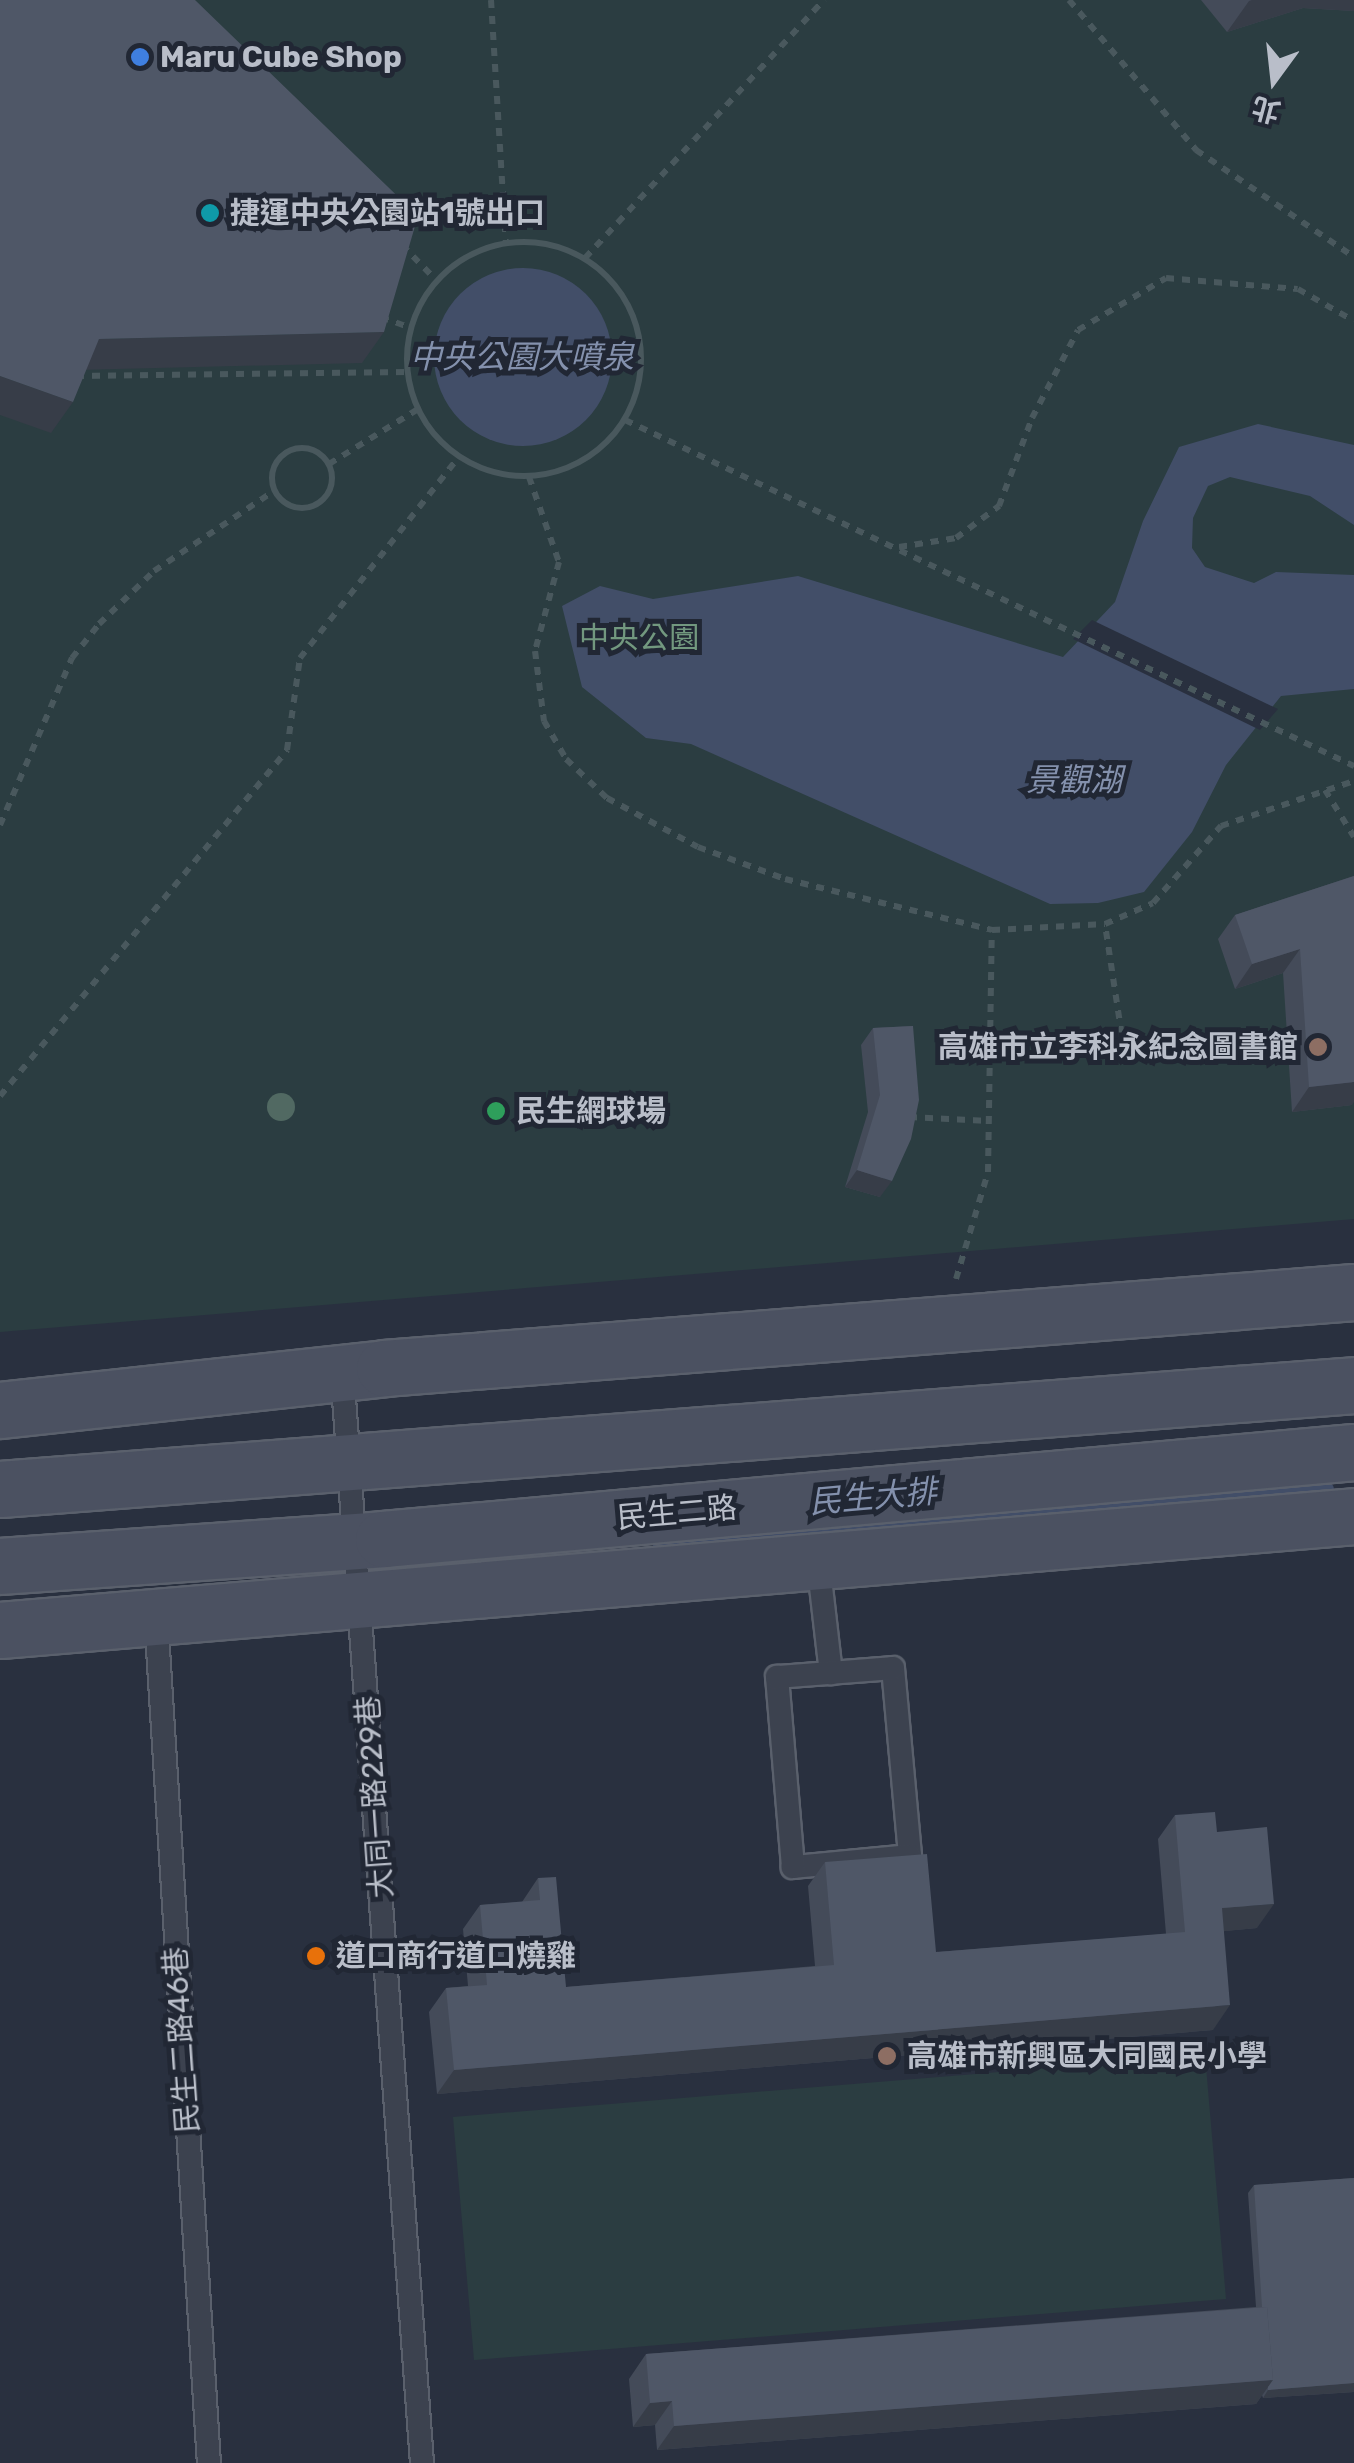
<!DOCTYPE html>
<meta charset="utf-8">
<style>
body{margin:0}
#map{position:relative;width:1354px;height:2463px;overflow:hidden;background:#29303f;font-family:Rubik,"Noto Sans TC",sans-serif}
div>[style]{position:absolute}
.green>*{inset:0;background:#2b3d41}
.water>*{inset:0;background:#424e68}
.round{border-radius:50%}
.pier>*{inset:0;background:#29303f}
.stream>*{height:11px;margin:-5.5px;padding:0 5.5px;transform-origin:5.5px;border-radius:5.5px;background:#424e68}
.path>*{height:6px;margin-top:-3px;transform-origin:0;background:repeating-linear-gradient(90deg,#49585d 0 8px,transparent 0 16px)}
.path>.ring{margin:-3px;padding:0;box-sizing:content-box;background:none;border:6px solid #49585d;border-radius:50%}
.roads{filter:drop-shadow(2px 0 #5a606c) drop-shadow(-2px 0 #5a606c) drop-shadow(0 2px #5a606c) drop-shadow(0 -2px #5a606c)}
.lane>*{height:22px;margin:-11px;padding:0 11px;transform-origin:11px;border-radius:11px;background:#3c424f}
.secondary>*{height:55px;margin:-27.5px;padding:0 27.5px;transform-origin:27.5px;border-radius:27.5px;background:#4b5161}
.trees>*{width:28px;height:28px;margin:-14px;border-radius:50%;background:#516962}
.wall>*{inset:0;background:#444b59}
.shaded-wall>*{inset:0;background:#373d48}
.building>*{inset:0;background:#4f5767}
.dots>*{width:28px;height:28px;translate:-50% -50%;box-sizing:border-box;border:5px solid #212734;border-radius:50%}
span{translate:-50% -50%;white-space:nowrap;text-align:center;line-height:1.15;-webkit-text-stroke:10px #212734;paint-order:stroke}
.poi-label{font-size:30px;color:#b9bec9;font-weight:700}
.left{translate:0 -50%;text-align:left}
.right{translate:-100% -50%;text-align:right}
.park-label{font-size:30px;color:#72987f}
.street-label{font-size:30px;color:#b9bec9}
.water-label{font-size:32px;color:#8491ad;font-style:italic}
.north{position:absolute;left:1224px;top:30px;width:100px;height:100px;-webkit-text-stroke:8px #212734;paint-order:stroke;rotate:195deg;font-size:28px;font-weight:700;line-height:40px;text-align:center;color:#b9bec9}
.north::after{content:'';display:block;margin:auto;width:35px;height:45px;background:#b9bec9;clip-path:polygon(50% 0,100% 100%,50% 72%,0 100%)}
</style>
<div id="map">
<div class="green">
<div style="clip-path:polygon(108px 0,1354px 0,1354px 1219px,0 1332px,0 291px)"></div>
<div style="clip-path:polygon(1205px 2055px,1226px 2299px,474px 2360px,453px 2117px)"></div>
</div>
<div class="water">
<div class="round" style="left:434px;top:268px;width:178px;height:178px"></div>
<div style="clip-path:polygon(1258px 424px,1354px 445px,1354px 525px,1310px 496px,1230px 477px,1208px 486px,1193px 518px,1192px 548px,1205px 567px,1254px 583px,1276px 572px,1354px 575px,1354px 689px,1281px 696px,1226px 765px,1192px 832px,1144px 892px,1098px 903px,1050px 904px,691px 744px,646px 738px,582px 687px,562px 606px,600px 586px,653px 599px,798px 576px,1063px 657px,1115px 602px,1143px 521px,1179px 447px)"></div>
</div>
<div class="pier">
<div style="clip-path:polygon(1092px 620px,1278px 709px,1260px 730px,1073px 639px)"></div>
</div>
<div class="stream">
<div style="left:657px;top:1542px;width:673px;rotate:-4.6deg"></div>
</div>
<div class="path">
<div style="left:491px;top:0;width:242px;rotate:86.5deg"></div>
<div style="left:1069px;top:0;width:197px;rotate:49.7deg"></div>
<div style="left:1196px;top:150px;width:191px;rotate:34.1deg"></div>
<div class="ring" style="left:407px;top:242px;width:228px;height:228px"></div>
<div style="left:402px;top:245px;width:49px;rotate:45.8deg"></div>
<div style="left:585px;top:258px;width:352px;rotate:-47.2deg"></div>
<div style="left:381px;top:317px;width:32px;rotate:20deg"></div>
<div style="left:76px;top:376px;width:332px;rotate:-0.7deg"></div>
<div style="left:625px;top:420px;width:807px;rotate:25.39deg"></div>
<div class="ring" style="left:272px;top:448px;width:54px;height:54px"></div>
<div style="left:329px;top:464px;width:105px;rotate:-31.7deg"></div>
<div style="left:529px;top:477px;width:90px;rotate:70.6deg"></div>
<div style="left:559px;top:562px;width:92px;rotate:105.1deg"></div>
<div style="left:535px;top:651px;width:71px;rotate:82.7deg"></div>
<div style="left:544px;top:721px;width:44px;rotate:59.9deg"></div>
<div style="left:566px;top:759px;width:57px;rotate:43.6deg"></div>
<div style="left:607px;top:798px;width:103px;rotate:28.3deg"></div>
<div style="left:698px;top:847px;width:93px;rotate:20.2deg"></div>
<div style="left:785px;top:879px;width:213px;rotate:13.8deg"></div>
<div style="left:992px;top:930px;width:113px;rotate:-3deg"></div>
<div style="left:1105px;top:924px;width:52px;rotate:-23.6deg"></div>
<div style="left:1153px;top:903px;width:103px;rotate:-48.6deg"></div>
<div style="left:1221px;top:826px;width:140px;rotate:-18.7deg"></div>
<div style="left:899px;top:547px;width:58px;rotate:-9deg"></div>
<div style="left:956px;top:538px;width:54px;rotate:-36.7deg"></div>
<div style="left:999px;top:506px;width:94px;rotate:-69.4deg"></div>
<div style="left:1032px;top:418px;width:99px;rotate:-62.4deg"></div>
<div style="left:1078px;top:330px;width:102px;rotate:-30.6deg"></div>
<div style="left:1166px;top:278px;width:132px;rotate:4.8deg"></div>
<div style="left:1298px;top:289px;width:64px;rotate:29.7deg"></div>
<div style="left:1325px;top:790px;width:55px;rotate:58.3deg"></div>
<div style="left:0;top:825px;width:182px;rotate:-66.7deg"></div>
<div style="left:72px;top:658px;width:43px;rotate:-51.5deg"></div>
<div style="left:99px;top:624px;width:76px;rotate:-43.9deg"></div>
<div style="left:154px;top:571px;width:144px;rotate:-33.7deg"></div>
<div style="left:990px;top:1058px;width:134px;rotate:-3.4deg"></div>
<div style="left:1124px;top:1050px;width:127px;rotate:-98.6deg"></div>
<div style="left:0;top:1096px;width:450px;rotate:-50.3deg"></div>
<div style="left:287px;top:750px;width:93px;rotate:-82deg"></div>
<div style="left:300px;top:658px;width:256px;rotate:-51.7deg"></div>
<div style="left:909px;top:1117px;width:80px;rotate:2.9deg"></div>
<div style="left:956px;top:1279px;width:112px;rotate:-73.3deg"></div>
<div style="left:988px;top:1172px;width:242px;rotate:-89.1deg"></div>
</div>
<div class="roads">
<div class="lane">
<div style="left:342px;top:1371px;width:1095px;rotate:85.81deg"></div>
<div style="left:818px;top:1561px;width:113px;rotate:83.4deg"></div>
<div style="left:156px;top:1617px;width:848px;rotate:86.42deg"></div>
<div style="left:893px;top:1668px;width:189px;rotate:84.8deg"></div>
<div style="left:910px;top:1856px;width:118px;rotate:174.6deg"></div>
<div style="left:793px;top:1867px;width:191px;rotate:-94.8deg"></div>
<div style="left:777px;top:1677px;width:116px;rotate:-4.4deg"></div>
</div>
<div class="secondary">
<div style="left:0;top:1410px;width:386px;rotate:-6.2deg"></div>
<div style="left:384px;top:1368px;width:973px;rotate:-4.48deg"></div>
<div style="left:0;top:1489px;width:1358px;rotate:-4.39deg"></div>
<div style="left:0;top:1566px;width:384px;rotate:-4deg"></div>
<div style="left:383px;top:1539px;width:975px;rotate:-5.12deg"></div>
<div style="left:0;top:1630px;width:1359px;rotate:-4.81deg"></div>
</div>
</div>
<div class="trees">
<div style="left:281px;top:1107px"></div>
</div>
<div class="wall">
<div style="clip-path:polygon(1201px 0,1354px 0,1354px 11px,1303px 8px,1227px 32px)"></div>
<div style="clip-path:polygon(1354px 876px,1352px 1105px,1292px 1112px,1283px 973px,1235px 989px,1218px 939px,1235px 915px)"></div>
<div style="clip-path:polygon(913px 1026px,880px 1197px,845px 1187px,868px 1112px,861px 1045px,873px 1028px)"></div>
<div style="clip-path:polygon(1175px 1815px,1217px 1832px,1257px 1928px,1224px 1931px,1213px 2030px,437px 2094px,429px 2012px,446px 1988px,468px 1986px,463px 1929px,480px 1905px,522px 1902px,538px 1878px,566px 1987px,815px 1966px,808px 1886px,825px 1862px,936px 1952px,1166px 1934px,1158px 1839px)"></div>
<div style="clip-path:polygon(1354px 2178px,1354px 2392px,1263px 2398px,1262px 2395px,1256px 2404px,657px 2450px,655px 2425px,633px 2427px,629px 2379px,646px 2354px,1256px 2307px,1248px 2193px,1254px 2185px)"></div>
</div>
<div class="shaded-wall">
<div style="clip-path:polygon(1252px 0,1354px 0,1354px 11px,1303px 8px,1227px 32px,1249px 1px)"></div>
<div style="clip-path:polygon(384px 332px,362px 363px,77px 370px,99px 339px)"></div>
<div style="clip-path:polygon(0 376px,73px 402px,51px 433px,0 415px)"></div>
<div style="clip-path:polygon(1300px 949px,1283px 973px,1235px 989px,1252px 964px)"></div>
<div style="clip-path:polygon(1354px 1082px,1354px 1102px,1352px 1105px,1292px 1112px,1309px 1087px)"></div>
<div style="clip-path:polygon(857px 1170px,892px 1181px,880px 1197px,845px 1187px)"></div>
<div style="clip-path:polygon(1274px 1904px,1257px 1928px,1205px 1933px,1222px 1908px)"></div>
<div style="clip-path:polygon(1230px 2005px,1213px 2030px,437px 2094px,454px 2070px)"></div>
<div style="clip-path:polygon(1273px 2380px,1256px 2404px,657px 2450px,674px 2426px)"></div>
<div style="clip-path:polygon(1354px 2383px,1354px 2392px,1263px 2398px,1268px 2390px)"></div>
<div style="clip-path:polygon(672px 2401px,655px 2425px,633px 2427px,650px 2403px)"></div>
</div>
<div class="building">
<div style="clip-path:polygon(0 0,195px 0,418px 216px,384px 332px,99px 339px,73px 402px,0 376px)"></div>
<div style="clip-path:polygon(1354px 876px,1354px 1082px,1309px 1087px,1300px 949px,1252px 964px,1235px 915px)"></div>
<div style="clip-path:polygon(913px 1026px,919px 1100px,911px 1139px,892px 1181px,857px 1170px,880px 1095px,873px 1028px)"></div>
<div style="clip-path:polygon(1215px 1812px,1217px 1832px,1267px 1827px,1274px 1904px,1222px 1908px,1230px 2005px,454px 2070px,446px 1988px,487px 1985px,480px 1905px,540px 1900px,538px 1878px,556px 1877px,566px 1987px,834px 1965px,825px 1862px,927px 1854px,936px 1952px,1185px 1932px,1175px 1815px)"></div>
<div style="clip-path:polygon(1354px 2178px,1354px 2383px,1268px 2390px,1268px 2387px,1273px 2380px,1267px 2307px,1262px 2307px,1254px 2185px)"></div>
<div style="clip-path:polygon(1267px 2307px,1273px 2380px,674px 2426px,672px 2401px,650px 2403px,646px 2354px)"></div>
</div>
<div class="dots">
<div style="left:140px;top:57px;background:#3f7fe0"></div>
<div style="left:210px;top:213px;background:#0f9aa8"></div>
<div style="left:1318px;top:1047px;background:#8d6e63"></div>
<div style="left:496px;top:1111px;background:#2e9e5b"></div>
<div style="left:316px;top:1956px;background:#e8710a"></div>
<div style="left:887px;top:2056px;background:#8d6e63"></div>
</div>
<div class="poi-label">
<span class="left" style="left:160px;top:57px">Maru Cube Shop</span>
<span class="left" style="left:230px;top:213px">捷運中央公園站1號出口</span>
<span class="right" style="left:1298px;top:1047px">高雄市立李科永紀念圖書館</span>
<span class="left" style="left:516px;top:1111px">民生網球場</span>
<span class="left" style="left:336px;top:1956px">道口商行道口燒雞</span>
<span class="left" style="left:907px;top:2056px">高雄市新興區大同國民小學</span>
</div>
<div class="park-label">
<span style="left:639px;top:638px">中央公園</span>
</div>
<div class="street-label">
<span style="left:677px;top:1513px;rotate:-5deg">民生二路</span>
<span style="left:375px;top:1797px;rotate:-94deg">大同一路229巷</span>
<span style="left:182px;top:2040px;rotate:-94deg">民生二路46巷</span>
</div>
<div class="water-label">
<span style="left:522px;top:357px">中央公園大噴泉</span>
<span style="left:1074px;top:780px">景觀湖</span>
<span style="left:873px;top:1497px;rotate:-5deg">民生大排</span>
</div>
<div class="north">北</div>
</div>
